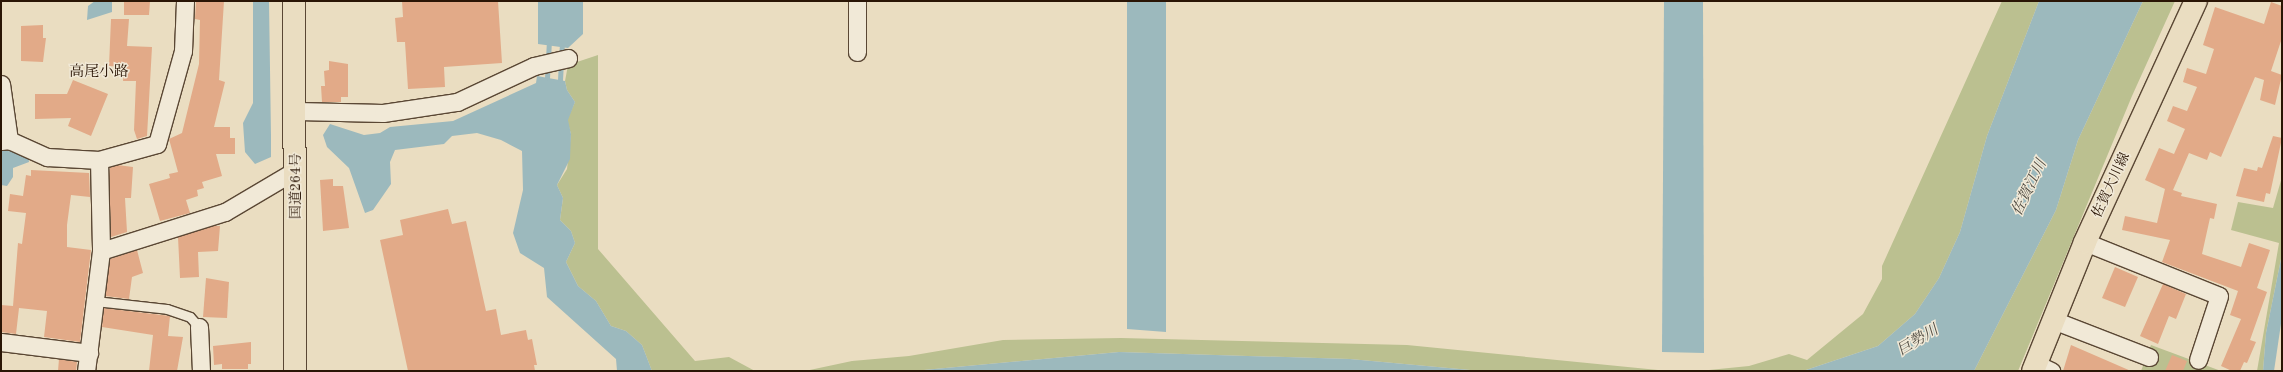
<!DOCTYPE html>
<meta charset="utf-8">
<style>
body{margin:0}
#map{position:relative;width:2283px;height:372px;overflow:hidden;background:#eaddc1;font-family:"Old Standard TT","Noto Serif JP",serif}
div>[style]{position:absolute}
.green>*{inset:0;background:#bbc090}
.water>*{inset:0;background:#9cb9bd}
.stream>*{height:5px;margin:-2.5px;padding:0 2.5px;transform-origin:2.5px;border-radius:2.5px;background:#9cb9bd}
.building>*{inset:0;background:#e2aa88}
.roads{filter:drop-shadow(1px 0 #5a4734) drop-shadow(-1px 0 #5a4734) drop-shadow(0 1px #5a4734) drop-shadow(0 -1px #5a4734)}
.service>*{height:9px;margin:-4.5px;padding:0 4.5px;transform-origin:4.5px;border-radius:4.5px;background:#f1e9d7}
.minor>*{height:17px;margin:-8.5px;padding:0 8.5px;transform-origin:8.5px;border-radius:8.5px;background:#f1e9d7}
.primary>*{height:22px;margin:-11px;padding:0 11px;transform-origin:11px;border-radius:11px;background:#eaddc1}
.trunk>*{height:22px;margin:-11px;padding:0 11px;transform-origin:11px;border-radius:11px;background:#eaddc1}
span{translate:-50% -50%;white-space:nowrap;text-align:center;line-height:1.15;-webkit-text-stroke:3px #f1e9d7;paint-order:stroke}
.street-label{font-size:14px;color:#2a1505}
.neighbourhood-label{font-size:15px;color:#2a1505}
.water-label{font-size:15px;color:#524e45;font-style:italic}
.frame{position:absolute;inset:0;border:2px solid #2a1505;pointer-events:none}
</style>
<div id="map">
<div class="green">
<div style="clip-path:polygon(2002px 1px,2039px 1px,1987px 136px,1960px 232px,1939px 278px,1915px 314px,1878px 346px,1803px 371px,1481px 371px,1350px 359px,1119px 352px,913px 371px,805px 371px,852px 361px,909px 356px,1003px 340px,1121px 338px,1407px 345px,1658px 370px,1709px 370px,1749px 366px,1789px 354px,1807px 360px,1863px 314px,1882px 279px,1882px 266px)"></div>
<div style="clip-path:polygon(2143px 1px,2175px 1px,2132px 96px,2018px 371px,1974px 371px,2056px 210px,2078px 140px)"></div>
<div style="clip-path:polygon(598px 55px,598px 249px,695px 361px,729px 357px,755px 371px,652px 371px,642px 345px,626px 331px,611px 326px,596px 301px,578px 286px,566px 262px,575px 243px,571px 231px,560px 220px,563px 198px,557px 185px,567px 169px,571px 134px,567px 120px,575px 102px,567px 90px,565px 81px,568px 65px)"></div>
<div style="clip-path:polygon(2282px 177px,2282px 254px,2266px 333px,2263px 371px,2257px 371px,2279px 243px,2231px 230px,2238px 202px,2273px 208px)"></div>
<div style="clip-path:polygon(2151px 345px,2221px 371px,2141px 371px)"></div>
</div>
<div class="water">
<div style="clip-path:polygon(95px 1px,112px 1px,112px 12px,87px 20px,88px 6px)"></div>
<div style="clip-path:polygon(253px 1px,269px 1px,271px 136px,271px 157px,255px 164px,245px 152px,243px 123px,253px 103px)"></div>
<div style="clip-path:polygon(538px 1px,583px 1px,583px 34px,568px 48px,538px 44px)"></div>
<div style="clip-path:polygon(1127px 1px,1166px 1px,1166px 332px,1127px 329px)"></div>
<div style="clip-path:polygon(1664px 1px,1703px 1px,1704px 353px,1662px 352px)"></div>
<div style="clip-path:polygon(2039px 1px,2143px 1px,2078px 140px,2056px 210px,1974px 371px,1803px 371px,1878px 346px,1915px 314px,1939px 278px,1960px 232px,1987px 136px)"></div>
<div style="clip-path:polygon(537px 76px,565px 81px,567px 90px,575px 102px,568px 120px,571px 134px,570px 159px,557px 185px,563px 198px,560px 220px,571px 231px,575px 243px,566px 262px,578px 286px,596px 301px,611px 326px,626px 331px,642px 345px,652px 371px,617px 371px,616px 359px,547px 297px,544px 268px,520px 253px,513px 233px,523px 190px,522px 151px,501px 140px,477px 133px,452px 136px,444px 144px,395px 150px,390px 162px,391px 184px,373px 210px,365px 213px,349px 168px,327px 147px,323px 135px,330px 124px,364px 135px,380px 133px,390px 127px,453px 121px,536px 83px)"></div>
<div style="clip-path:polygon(1px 150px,28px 154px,29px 162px,13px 168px,13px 177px,7px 186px,1px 185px)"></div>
<div style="clip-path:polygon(2282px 254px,2282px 317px,2274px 371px,2263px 371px,2266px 333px)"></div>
<div style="clip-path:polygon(1119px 352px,1350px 359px,1481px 371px,913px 371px)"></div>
</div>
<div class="stream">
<div style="left:547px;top:78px;width:33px;rotate:-87deg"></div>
<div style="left:560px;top:80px;width:33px;rotate:-87deg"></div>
</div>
<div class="building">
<div style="clip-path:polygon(124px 1px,150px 1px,149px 15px,124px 15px)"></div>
<div style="clip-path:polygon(196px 1px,224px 1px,219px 80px,225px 82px,214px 127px,230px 127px,230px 138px,235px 138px,235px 154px,216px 154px,222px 176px,202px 182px,204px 188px,197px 190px,198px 196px,186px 200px,190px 213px,160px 221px,149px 184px,170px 178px,169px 174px,178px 172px,169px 139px,182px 133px,199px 64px,200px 20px,195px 19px)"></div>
<div style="clip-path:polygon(402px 1px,498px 1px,502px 63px,444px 67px,445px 87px,408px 89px,405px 42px,397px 42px,395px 18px,403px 17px)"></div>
<div style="clip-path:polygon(2271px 2px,2282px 6px,2282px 38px,2271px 71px,2282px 75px,2275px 105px,2260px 100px,2264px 80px,2255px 77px,2221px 157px,2210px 152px,2207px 160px,2189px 153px,2173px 190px,2182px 193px,2181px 196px,2217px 204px,2214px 219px,2210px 218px,2202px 254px,2241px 267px,2249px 243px,2270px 250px,2257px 288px,2267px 292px,2250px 340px,2256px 342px,2247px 363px,2244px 362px,2240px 371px,2232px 371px,2221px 366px,2241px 319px,2230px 315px,2238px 291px,2162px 262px,2170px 240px,2122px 230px,2125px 216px,2157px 223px,2165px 189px,2145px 180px,2159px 148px,2174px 154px,2185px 129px,2167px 121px,2173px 106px,2187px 111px,2197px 87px,2183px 82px,2187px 68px,2206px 74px,2214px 49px,2203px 45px,2215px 7px,2264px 24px)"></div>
<div style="clip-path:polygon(111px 19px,129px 19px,127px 46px,152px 47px,147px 136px,137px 139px,134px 130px,136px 81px,123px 81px,124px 67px,109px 66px)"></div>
<div style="clip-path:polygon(43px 25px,43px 38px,46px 38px,43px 62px,21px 61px,21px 26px)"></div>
<div style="clip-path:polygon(329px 61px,348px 64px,348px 97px,341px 97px,341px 102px,322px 102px,321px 86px,325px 86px,324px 71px,329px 70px)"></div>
<div style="clip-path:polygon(73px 80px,108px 94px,91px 136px,68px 126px,71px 118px,35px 119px,35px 94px,67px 94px)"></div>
<div style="clip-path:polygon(2273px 136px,2282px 138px,2270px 194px,2266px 193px,2264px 202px,2236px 196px,2244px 168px,2257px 171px,2258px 167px,2262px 168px)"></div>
<div style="clip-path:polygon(117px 165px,133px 167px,131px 198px,125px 198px,127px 232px,111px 237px,109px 176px,110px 167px)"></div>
<div style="clip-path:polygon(31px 170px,89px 173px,90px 197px,71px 195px,67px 225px,67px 247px,91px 250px,80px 342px,44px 337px,47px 311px,19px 308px,16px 334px,1px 332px,1px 305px,13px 306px,18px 243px,22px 244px,26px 213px,8px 211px,10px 194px,23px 196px,26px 175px,31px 176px)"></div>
<div style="clip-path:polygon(333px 179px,333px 186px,343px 186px,349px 228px,323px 231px,320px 180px)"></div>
<div style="clip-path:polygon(448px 209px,452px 224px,466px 221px,486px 311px,496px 309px,501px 335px,526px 330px,528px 340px,532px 339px,537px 365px,534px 365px,535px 371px,408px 371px,380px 240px,403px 235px,400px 220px)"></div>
<div style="clip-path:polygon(213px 226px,220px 226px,218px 251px,198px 252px,199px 277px,180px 278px,178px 237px)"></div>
<div style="clip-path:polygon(137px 250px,143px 273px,132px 277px,129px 299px,105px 296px,110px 259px)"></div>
<div style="clip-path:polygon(2115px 267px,2138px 277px,2125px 307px,2102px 298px)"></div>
<div style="clip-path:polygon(206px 278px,229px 282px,227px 318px,203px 317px)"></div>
<div style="clip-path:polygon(2163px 284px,2186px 294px,2176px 319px,2169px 316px,2158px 344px,2140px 336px)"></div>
<div style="clip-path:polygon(104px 308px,170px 316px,168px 336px,183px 337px,177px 371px,149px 371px,153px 335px,102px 327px)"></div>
<div style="clip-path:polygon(251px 342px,251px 364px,248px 364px,248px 369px,222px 369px,222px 364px,214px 365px,213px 346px)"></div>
<div style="clip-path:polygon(2071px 345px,2131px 371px,2063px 371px)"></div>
<div style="clip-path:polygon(2172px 355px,2187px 361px,2183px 371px,2165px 371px)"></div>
<div style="clip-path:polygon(59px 359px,77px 362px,76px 371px,58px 371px)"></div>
</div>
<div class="roads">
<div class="service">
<div style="left:95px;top:301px;width:72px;rotate:6.3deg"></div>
<div style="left:167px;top:309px;width:24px;rotate:19deg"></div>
<div style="left:190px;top:317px;width:13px;rotate:48deg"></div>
</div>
<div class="minor">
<div style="left:857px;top:52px;width:51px;rotate:-90deg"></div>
<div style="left:1px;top:84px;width:57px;rotate:81.9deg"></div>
<div style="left:297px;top:111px;width:86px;rotate:1.3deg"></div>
<div style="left:383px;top:113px;width:75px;rotate:-8.5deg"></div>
<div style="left:457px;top:102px;width:85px;rotate:-25.1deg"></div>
<div style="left:534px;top:66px;width:35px;rotate:-13deg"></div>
<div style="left:1px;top:141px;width:8px;rotate:-7deg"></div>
<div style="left:9px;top:140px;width:42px;rotate:24.1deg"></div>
<div style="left:47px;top:157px;width:52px;rotate:3.3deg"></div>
<div style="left:99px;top:160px;width:91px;rotate:88.7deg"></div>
<div style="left:101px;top:251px;width:121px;rotate:97.1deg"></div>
<div style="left:99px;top:160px;width:60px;rotate:-15.4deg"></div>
<div style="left:157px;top:144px;width:97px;rotate:-74.4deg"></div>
<div style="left:183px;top:51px;width:50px;rotate:-87.7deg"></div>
<div style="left:2085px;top:242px;width:144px;rotate:21.9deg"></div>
<div style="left:2219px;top:296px;width:67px;rotate:108.2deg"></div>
<div style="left:101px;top:251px;width:130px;rotate:-17.5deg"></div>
<div style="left:225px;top:212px;width:82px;rotate:-30.6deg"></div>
<div style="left:2053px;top:320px;width:103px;rotate:21.1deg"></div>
<div style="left:199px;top:327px;width:44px;rotate:87.4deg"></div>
<div style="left:1px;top:342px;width:89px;rotate:7.1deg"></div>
<div style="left:2036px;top:364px;width:17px;rotate:25deg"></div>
</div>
<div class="primary">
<div style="left:2033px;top:371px;width:139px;rotate:-68deg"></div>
<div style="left:2085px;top:242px;width:265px;rotate:-65.3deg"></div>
</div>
<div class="trunk">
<div style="left:294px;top:1px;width:370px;rotate:89.8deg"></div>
</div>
</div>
<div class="street-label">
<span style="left:2111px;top:185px;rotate:-65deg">佐賀大川線</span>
<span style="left:296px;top:186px;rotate:-90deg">国道264号</span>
</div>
<div class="neighbourhood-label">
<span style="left:99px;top:73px">高尾小路</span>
</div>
<div class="water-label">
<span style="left:2030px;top:188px;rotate:-64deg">佐賀江川</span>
<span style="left:1918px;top:341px;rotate:-31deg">巨勢川</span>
</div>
<div class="frame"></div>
</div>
